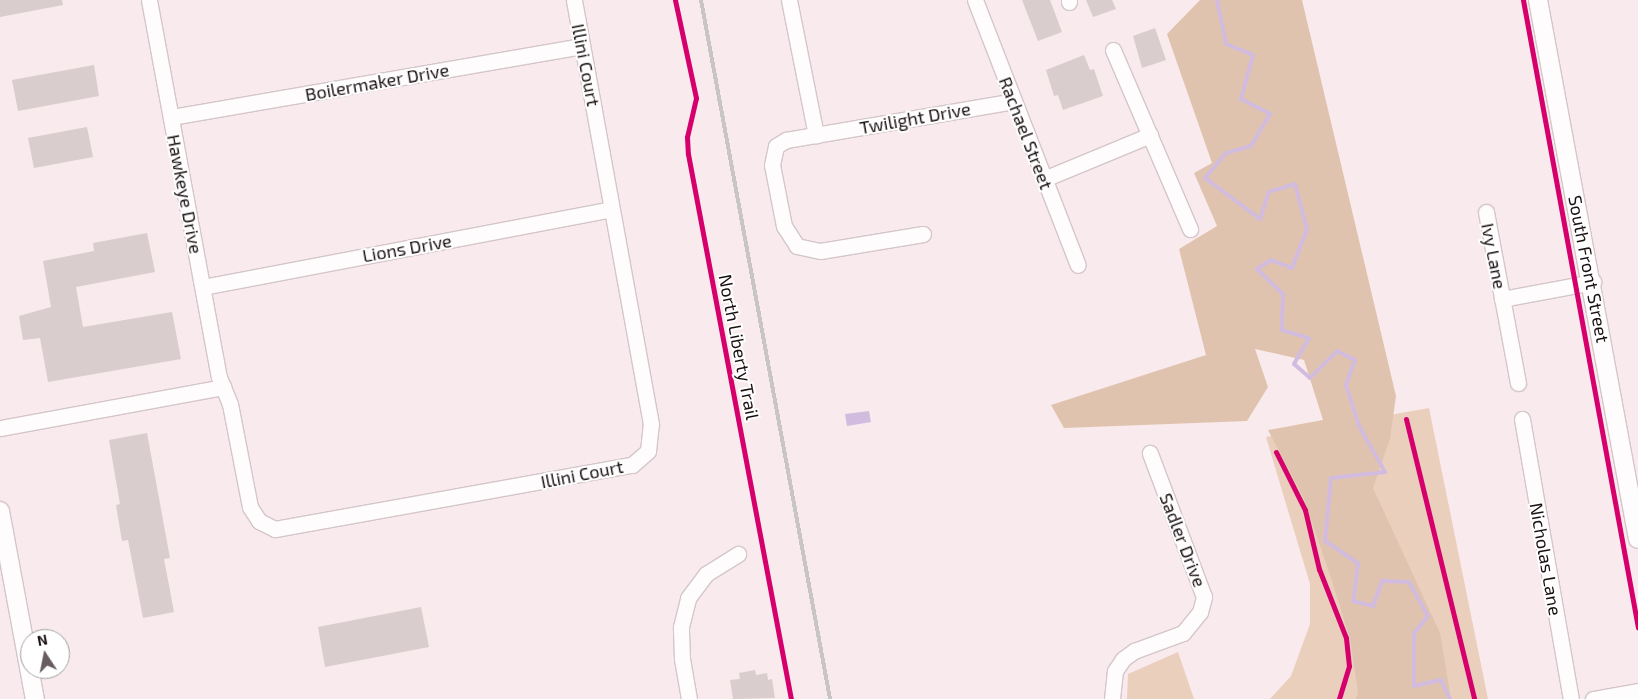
<!DOCTYPE html>
<style>
body{margin:0}
#map{position:relative;width:1638px;height:699px;overflow:hidden;background:#f9eaed;font-family:"Exo 2",sans-serif}
div>[style]{position:absolute}
.green>*{inset:0;background:#eacfbd}
.forest>*{inset:0;background:#e0c3ae}
.water>*{inset:0;background:#d1bcdf}
.stream>*{height:4px;margin:-2px;padding:0 2px;transform-origin:2px;border-radius:2px;background:#d1bcdf}
.building>*{inset:0;background:#dacdcd}
.roads{filter:drop-shadow(1px 0 #d4c6c9) drop-shadow(-1px 0 #d4c6c9) drop-shadow(0 1px #d4c6c9) drop-shadow(0 -1px #d4c6c9)}
.minor>*{height:15px;margin:-7.5px;padding:0 7.5px;transform-origin:7.5px;border-radius:7.5px;background:#fefcfc}
.tertiary>*{height:18px;margin:-9px;padding:0 9px;transform-origin:9px;border-radius:9px;background:#fefcfc}
.rail>*{height:4px;margin:-2px;padding:0 2px;transform-origin:2px;border-radius:2px;background:#c9c5c6}
.cycleway>*{height:5px;margin:-2.5px;padding:0 2.5px;transform-origin:2.5px;border-radius:2.5px;background:#d6006c}
span{translate:-50% -50%;white-space:nowrap;text-align:center;line-height:1.15;-webkit-text-stroke:4px #fff;paint-order:stroke}
.street-label{font-size:18px;color:#1a1012}
.north{position:absolute;left:20px;top:629px;width:50px;height:50px;box-sizing:border-box;background:#fff;border:1px solid #a39fa0;border-radius:50%;rotate:349deg;font-size:14px;font-weight:700;line-height:20px;text-align:center;color:#1a1012}
.north::after{content:'';display:block;margin:auto;width:18px;height:22px;background:#685c5f;clip-path:polygon(50% 0,100% 100%,50% 72%,0 100%)}
</style>
<div id="map">
<div class="green">
<div style="clip-path:polygon(1429px 408px,1488px 699px,1270px 699px,1291px 676px,1310px 624px,1310px 584px,1266px 437px)"></div>
<div style="clip-path:polygon(1178px 652px,1194px 699px,1127px 699px,1128px 674px)"></div>
</div>
<div class="forest">
<div style="clip-path:polygon(1200px 0,1302px 0,1396px 396px,1390px 439px,1373px 488px,1440px 633px,1451px 699px,1356px 699px,1358px 692px,1350px 639px,1332px 581px,1304px 499px,1268px 430px,1323px 420px,1304px 360px,1255px 349px,1268px 387px,1247px 421px,1064px 428px,1051px 405px,1206px 355px,1179px 249px,1217px 226px,1194px 173px,1212px 163px,1167px 34px)"></div>
</div>
<div class="water">
<div style="clip-path:polygon(869px 411px,871px 422px,847px 426px,845px 414px)"></div>
</div>
<div class="stream">
<div style="left:1217px;top:0;width:45px;rotate:78.4deg"></div>
<div style="left:1226px;top:44px;width:29px;rotate:22deg"></div>
<div style="left:1253px;top:55px;width:46px;rotate:105.3deg"></div>
<div style="left:1241px;top:99px;width:33px;rotate:27deg"></div>
<div style="left:1270px;top:114px;width:37px;rotate:121deg"></div>
<div style="left:1251px;top:146px;width:26px;rotate:164deg"></div>
<div style="left:1226px;top:153px;width:33px;rotate:130deg"></div>
<div style="left:1205px;top:178px;width:69px;rotate:36.7deg"></div>
<div style="left:1260px;top:219px;width:28px;rotate:-72deg"></div>
<div style="left:1269px;top:192px;width:27px;rotate:-17deg"></div>
<div style="left:1295px;top:184px;width:47px;rotate:75.1deg"></div>
<div style="left:1307px;top:229px;width:42px;rotate:111deg"></div>
<div style="left:1292px;top:268px;width:22px;rotate:-159deg"></div>
<div style="left:1271px;top:260px;width:17px;rotate:147deg"></div>
<div style="left:1257px;top:269px;width:36px;rotate:44deg"></div>
<div style="left:1283px;top:294px;width:36px;rotate:92deg"></div>
<div style="left:1282px;top:330px;width:28px;rotate:17deg"></div>
<div style="left:1309px;top:338px;width:30px;rotate:120deg"></div>
<div style="left:1294px;top:364px;width:21px;rotate:41deg"></div>
<div style="left:1310px;top:378px;width:38px;rotate:-45deg"></div>
<div style="left:1337px;top:351px;width:20px;rotate:27deg"></div>
<div style="left:1355px;top:360px;width:27px;rotate:110deg"></div>
<div style="left:1346px;top:385px;width:43px;rotate:72.4deg"></div>
<div style="left:1359px;top:426px;width:53px;rotate:60.5deg"></div>
<div style="left:1385px;top:472px;width:54px;rotate:173.7deg"></div>
<div style="left:1331px;top:478px;width:63px;rotate:95.4deg"></div>
<div style="left:1325px;top:541px;width:40px;rotate:34deg"></div>
<div style="left:1358px;top:563px;width:38px;rotate:97deg"></div>
<div style="left:1353px;top:601px;width:21px;rotate:14deg"></div>
<div style="left:1373px;top:606px;width:27px;rotate:-70deg"></div>
<div style="left:1382px;top:581px;width:27px;rotate:2deg"></div>
<div style="left:1409px;top:582px;width:39px;rotate:61deg"></div>
<div style="left:1428px;top:616px;width:22px;rotate:129deg"></div>
<div style="left:1414px;top:633px;width:53px;rotate:90deg"></div>
<div style="left:1414px;top:686px;width:28px;rotate:-13deg"></div>
<div style="left:1441px;top:680px;width:21px;rotate:65deg"></div>
</div>
<div class="building">
<div style="clip-path:polygon(0 0,62px 0,63px 5px,0 17px)"></div>
<div style="clip-path:polygon(1022px 0,1050px 0,1062px 32px,1038px 41px)"></div>
<div style="clip-path:polygon(1086px 0,1112px 0,1116px 9px,1093px 17px)"></div>
<div style="clip-path:polygon(1155px 28px,1166px 60px,1142px 68px,1133px 36px)"></div>
<div style="clip-path:polygon(1084px 55px,1090px 70px,1094px 69px,1103px 96px,1063px 110px,1058px 95px,1054px 96px,1046px 70px)"></div>
<div style="clip-path:polygon(94px 65px,99px 96px,18px 111px,12px 80px)"></div>
<div style="clip-path:polygon(87px 127px,93px 157px,34px 168px,28px 138px)"></div>
<div style="clip-path:polygon(147px 233px,155px 272px,76px 287px,83px 327px,172px 312px,181px 359px,48px 382px,40px 338px,23px 340px,19px 316px,51px 307px,43px 261px,94px 251px,93px 243px)"></div>
<div style="clip-path:polygon(147px 433px,170px 558px,164px 559px,174px 612px,143px 618px,128px 540px,122px 541px,116px 505px,120px 504px,109px 440px)"></div>
<div style="clip-path:polygon(421px 607px,429px 647px,325px 667px,318px 627px)"></div>
<div style="clip-path:polygon(755px 670px,756px 675px,767px 673px,768px 680px,772px 679px,775px 698px,733px 699px,730px 680px,740px 679px,739px 673px)"></div>
</div>
<div class="roads">
<div class="minor">
<div style="left:149px;top:0;width:383px;rotate:79.5deg"></div>
<div style="left:219px;top:377px;width:29px;rotate:68deg"></div>
<div style="left:230px;top:404px;width:105px;rotate:79deg"></div>
<div style="left:250px;top:507px;width:17px;rotate:57deg"></div>
<div style="left:259px;top:521px;width:18px;rotate:27deg"></div>
<div style="left:275px;top:529px;width:363px;rotate:-10.2deg"></div>
<div style="left:632px;top:465px;width:21px;rotate:-41deg"></div>
<div style="left:648px;top:451px;width:27px;rotate:-84deg"></div>
<div style="left:651px;top:424px;width:431px;rotate:-100.3deg"></div>
<div style="left:789px;top:0;width:138px;rotate:78.7deg"></div>
<div style="left:975px;top:0;width:284px;rotate:68.8deg"></div>
<div style="left:1069px;top:0;width:2px;rotate:90deg"></div>
<div style="left:1113px;top:50px;width:195px;rotate:66.7deg"></div>
<div style="left:171px;top:117px;width:417px;rotate:-9.8deg"></div>
<div style="left:1044px;top:179px;width:115px;rotate:-22.5deg"></div>
<div style="left:1486px;top:212px;width:174px;rotate:79.4deg"></div>
<div style="left:923px;top:234px;width:104px;rotate:170.6deg"></div>
<div style="left:820px;top:251px;width:24px;rotate:-168deg"></div>
<div style="left:797px;top:246px;width:24px;rotate:-123deg"></div>
<div style="left:784px;top:226px;width:62px;rotate:-101.1deg"></div>
<div style="left:772px;top:165px;width:19px;rotate:-78deg"></div>
<div style="left:776px;top:146px;width:12px;rotate:-31deg"></div>
<div style="left:786px;top:140px;width:231px;rotate:-9.7deg"></div>
<div style="left:203px;top:287px;width:415px;rotate:-10.8deg"></div>
<div style="left:1502px;top:299px;width:93px;rotate:-10.6deg"></div>
<div style="left:1522px;top:419px;width:284px;rotate:80.1deg"></div>
<div style="left:0;top:428px;width:227px;rotate:-10.4deg"></div>
<div style="left:689px;top:699px;width:41px;rotate:-99.9deg"></div>
<div style="left:682px;top:659px;width:32px;rotate:-92deg"></div>
<div style="left:681px;top:627px;width:30px;rotate:-76deg"></div>
<div style="left:688px;top:598px;width:30px;rotate:-53deg"></div>
<div style="left:706px;top:574px;width:38px;rotate:-32deg"></div>
<div style="left:1112px;top:699px;width:28px;rotate:-84deg"></div>
<div style="left:1115px;top:671px;width:14px;rotate:-56deg"></div>
<div style="left:1123px;top:659px;width:14px;rotate:-36deg"></div>
<div style="left:1134px;top:651px;width:52px;rotate:-20.2deg"></div>
<div style="left:1183px;top:633px;width:27px;rotate:-51deg"></div>
<div style="left:1200px;top:612px;width:16px;rotate:-75deg"></div>
<div style="left:1204px;top:597px;width:154px;rotate:-110.6deg"></div>
<div style="left:1593px;top:699px;width:46px;rotate:-10.1deg"></div>
</div>
<div class="tertiary">
<div style="left:1538px;top:0;width:548px;rotate:79.49deg"></div>
<div style="left:0;top:511px;width:191px;rotate:79.5deg"></div>
</div>
</div>
<div class="rail">
<div style="left:701px;top:0;width:711px;rotate:79.54deg"></div>
</div>
<div class="cycleway">
<div style="left:675px;top:0;width:100px;rotate:77.9deg"></div>
<div style="left:696px;top:98px;width:40px;rotate:103deg"></div>
<div style="left:687px;top:137px;width:17px;rotate:87deg"></div>
<div style="left:688px;top:154px;width:555px;rotate:79.3deg"></div>
<div style="left:1523px;top:0;width:638px;rotate:79.62deg"></div>
<div style="left:1406px;top:419px;width:288px;rotate:76.3deg"></div>
<div style="left:1276px;top:452px;width:65px;rotate:63.4deg"></div>
<div style="left:1305px;top:510px;width:61px;rotate:76.7deg"></div>
<div style="left:1319px;top:569px;width:74px;rotate:68.6deg"></div>
<div style="left:1346px;top:638px;width:28px;rotate:84deg"></div>
<div style="left:1349px;top:666px;width:34px;rotate:107deg"></div>
</div>
<div class="street-label">
<span style="left:586px;top:65px;rotate:79deg">Illini Court</span>
<span style="left:377px;top:82px;rotate:-10deg">Boilermaker Drive</span>
<span style="left:915px;top:118px;rotate:-10deg">Twilight Drive</span>
<span style="left:1026px;top:133px;rotate:69deg">Rachael Street</span>
<span style="left:185px;top:194px;rotate:79deg">Hawkeye Drive</span>
<span style="left:407px;top:248px;rotate:-10deg">Lions Drive</span>
<span style="left:1494px;top:256px;rotate:79deg">Ivy Lane</span>
<span style="left:1589px;top:269px;rotate:79deg">South Front Street</span>
<span style="left:739px;top:347px;rotate:79deg">North Liberty Trail</span>
<span style="left:582px;top:474px;rotate:-11deg">Illini Court</span>
<span style="left:1183px;top:540px;rotate:69deg">Sadler Drive</span>
<span style="left:1546px;top:559px;rotate:80deg">Nicholas Lane</span>
</div>
<div class="north">N</div>
</div>
